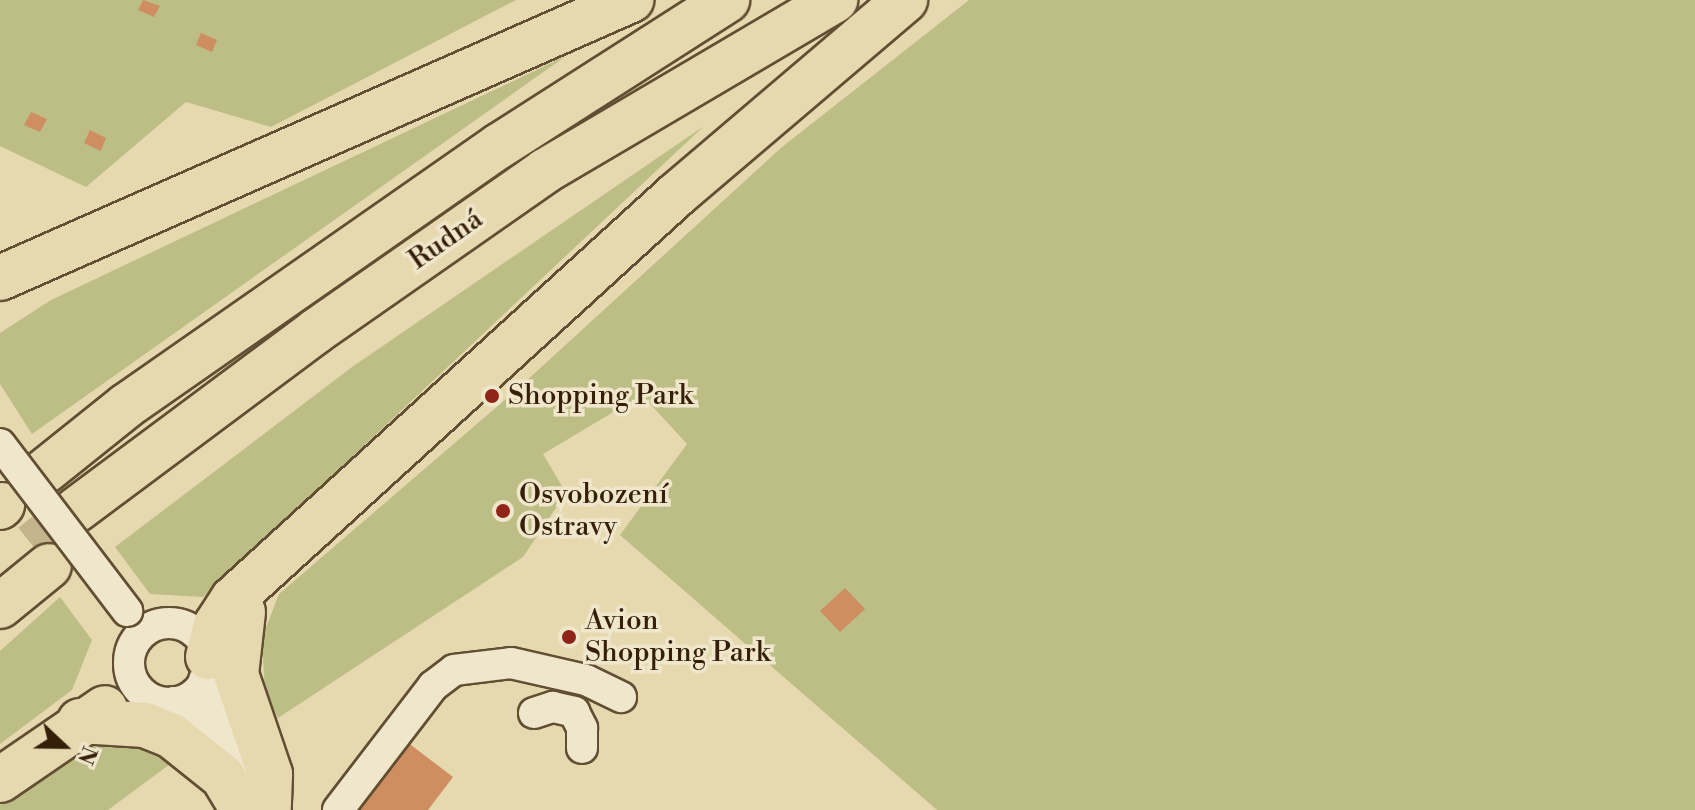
<!DOCTYPE html>
<meta charset="utf-8">
<style>
body{margin:0}
#map{position:relative;width:1695px;height:810px;overflow:hidden;background:#e7d9af;font-family:"Libre Bodoni",serif}
div>[style]{position:absolute}
.green>*{inset:0;background:#bcbe86}
.building>*{inset:0;background:#ce8e60}
.highway-tunnel>*{height:44px;margin-top:-22px;transform-origin:0;background:repeating-linear-gradient(90deg,#c3b48e 0 44px,transparent 0 66px)}
.roads{filter:drop-shadow(2px 0 #624e32) drop-shadow(-2px 0 #624e32) drop-shadow(0 2px #624e32) drop-shadow(0 -2px #624e32)}
.minor>*{height:30px;margin:-15px;padding:0 15px;transform-origin:15px;border-radius:15px;background:#efe6cb}
.minor>.ring{margin:-15px;padding:0;box-sizing:content-box;background:none;border:30px solid #efe6cb;border-radius:50%}
.highway>*{height:44px;margin:-22px;padding:0 22px;transform-origin:22px;border-radius:22px;background:#e7d9af}
.bridges{filter:drop-shadow(2px 0 #624e32) drop-shadow(-2px 0 #624e32) drop-shadow(0 2px #624e32) drop-shadow(0 -2px #624e32)}
.minor-bridge>*{height:30px;margin:-15px;padding:0 15px;transform-origin:15px;border-radius:15px;background:#efe6cb}
.dots>*{width:22px;height:22px;translate:-50% -50%;box-sizing:border-box;border:4px solid #efe6cb;border-radius:50%}
span{translate:-50% -50%;white-space:nowrap;text-align:center;line-height:1.15;-webkit-text-stroke:7px #efe6cb;paint-order:stroke}
.street-label{font-size:28px;color:#351f08}
.poi-label{font-size:28px;color:#351f08}
.left{translate:0 -50%;text-align:left}
.north{position:absolute;left:24px;top:706px;width:80px;height:80px;-webkit-text-stroke:6px #efe6cb;paint-order:stroke;rotate:112deg;font-size:22px;font-weight:700;line-height:32px;text-align:center;color:#351f08}
.north::after{content:'';display:block;margin:auto;width:28px;height:36px;background:#351f08;clip-path:polygon(50% 0,100% 100%,50% 72%,0 100%)}
</style>
<div id="map">
<div class="green">
<div style="clip-path:polygon(0 0,516px 0,271px 127px,186px 102px,86px 187px,0 146px)"></div>
<div style="clip-path:polygon(969px 0,1695px 0,1695px 810px,937px 810px,620px 535px,687px 444px,642px 395px,543px 454px,566px 493px,523px 557px,278px 718px,265px 693px,262px 638px,279px 594px,514px 392px,782px 147px)"></div>
<div style="clip-path:polygon(566px 56px,32px 434px,0 384px,0 333px,51px 300px)"></div>
<div style="clip-path:polygon(704px 126px,203px 597px,150px 594px,115px 547px,352px 367px)"></div>
<div style="clip-path:polygon(60px 597px,92px 640px,72px 690px,0 744px,0 651px)"></div>
<div style="clip-path:polygon(110px 734px,181px 756px,108px 810px,0 810px,0 805px,74px 748px)"></div>
</div>
<div class="building">
<div style="clip-path:polygon(143px 0,160px 6px,154px 17px,138px 10px)"></div>
<div style="clip-path:polygon(201px 33px,217px 40px,212px 52px,196px 45px)"></div>
<div style="clip-path:polygon(31px 112px,47px 119px,40px 132px,24px 125px)"></div>
<div style="clip-path:polygon(90px 130px,106px 138px,101px 151px,84px 143px)"></div>
<div style="clip-path:polygon(845px 588px,865px 609px,840px 632px,820px 611px)"></div>
<div style="clip-path:polygon(407px 742px,453px 777px,428px 810px,355px 810px)"></div>
</div>
<div class="highway-tunnel">
<div style="left:32px;top:545px;width:56px;rotate:-38.5deg"></div>
</div>
<div class="roads">
<div class="minor">
<div class="ring" style="left:129px;top:623px;width:50px;height:50px"></div>
<div style="left:204px;top:680px;width:98px;rotate:62.7deg"></div>
<div style="left:174px;top:702px;width:54px;rotate:43.5deg"></div>
<div style="left:213px;top:739px;width:41px;rotate:59deg"></div>
<div style="left:534px;top:713px;width:20px;rotate:-18deg"></div>
<div style="left:553px;top:707px;width:22px;rotate:13deg"></div>
<div style="left:574px;top:712px;width:18px;rotate:63deg"></div>
<div style="left:582px;top:728px;width:20px;rotate:90deg"></div>
<div style="left:338px;top:810px;width:156px;rotate:-52.5deg"></div>
<div style="left:433px;top:686px;width:26px;rotate:-37deg"></div>
<div style="left:454px;top:670px;width:57px;rotate:-7deg"></div>
<div style="left:511px;top:663px;width:77px;rotate:12.8deg"></div>
<div style="left:586px;top:680px;width:39px;rotate:26deg"></div>
</div>
<div class="highway">
<div style="left:0;top:278px;width:690px;rotate:-23.78deg"></div>
<div style="left:45px;top:471px;width:104px;rotate:-38.7deg"></div>
<div style="left:126px;top:406px;width:455px;rotate:-34.9deg"></div>
<div style="left:499px;top:146px;width:271px;rotate:-32.6deg"></div>
<div style="left:0;top:507px;width:3px;rotate:-45deg"></div>
<div style="left:76px;top:510px;width:299px;rotate:-36.7deg"></div>
<div style="left:316px;top:331px;width:279px;rotate:-34.9deg"></div>
<div style="left:545px;top:171px;width:337px;rotate:-30.5deg"></div>
<div style="left:0;top:606px;width:63px;rotate:-39.2deg"></div>
<div style="left:243px;top:612px;width:62px;rotate:96.4deg"></div>
<div style="left:236px;top:674px;width:106px;rotate:71.2deg"></div>
<div style="left:270px;top:774px;width:36px;rotate:92deg"></div>
<div style="left:208px;top:657px;width:33px;rotate:-76deg"></div>
<div style="left:216px;top:625px;width:31px;rotate:-57deg"></div>
<div style="left:233px;top:599px;width:600px;rotate:-42.36deg"></div>
<div style="left:676px;top:195px;width:301px;rotate:-40.4deg"></div>
<div style="left:80px;top:721px;width:65px;rotate:3.5deg"></div>
<div style="left:145px;top:725px;width:29px;rotate:22deg"></div>
<div style="left:172px;top:736px;width:65px;rotate:38.8deg"></div>
<div style="left:223px;top:777px;width:39px;rotate:59deg"></div>
<div style="left:0;top:780px;width:127px;rotate:-34.4deg"></div>
</div>
</div>
<div class="bridges">
<div class="minor-bridge">
<div style="left:0;top:444px;width:210px;rotate:52.7deg"></div>
</div>
</div>
<div class="dots">
<div style="left:492px;top:396px;background:#8f2418"></div>
<div style="left:503px;top:511px;background:#8f2418"></div>
<div style="left:569px;top:637px;background:#8f2418"></div>
</div>
<div class="street-label">
<span style="left:446px;top:240px;rotate:-35deg">Rudná</span>
</div>
<div class="poi-label">
<span class="left" style="left:508px;top:396px">Shopping Park</span>
<span class="left" style="left:519px;top:511px">Osvobození<br>Ostravy</span>
<span class="left" style="left:585px;top:637px">Avion<br>Shopping Park</span>
</div>
<div class="north">N</div>
</div>
